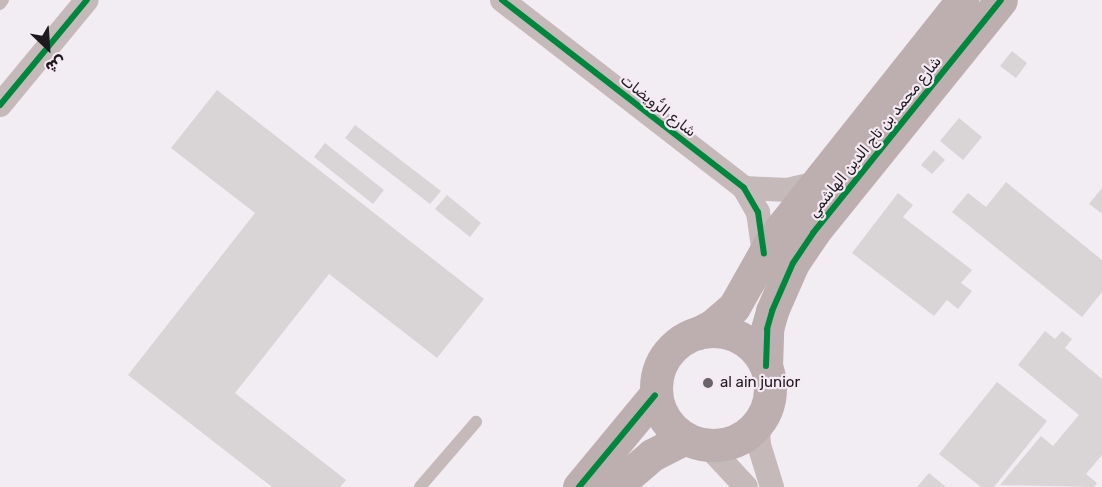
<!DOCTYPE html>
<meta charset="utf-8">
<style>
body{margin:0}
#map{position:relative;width:1102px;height:487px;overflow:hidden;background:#f2edf2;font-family:Rubik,Cairo,sans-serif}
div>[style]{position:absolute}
.building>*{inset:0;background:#d9d4d5}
.lane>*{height:12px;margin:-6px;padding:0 6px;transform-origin:6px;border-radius:6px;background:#c6b9ba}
.street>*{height:24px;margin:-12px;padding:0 12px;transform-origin:12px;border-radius:12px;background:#c6b9ba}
.secondary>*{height:33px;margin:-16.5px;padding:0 16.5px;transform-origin:16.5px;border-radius:16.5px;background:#bdaeaf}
.secondary>.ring{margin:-16.5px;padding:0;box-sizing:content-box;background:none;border:33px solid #bdaeaf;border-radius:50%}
.cycleway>*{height:6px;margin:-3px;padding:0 3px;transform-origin:3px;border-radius:3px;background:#00873e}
.dots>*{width:16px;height:16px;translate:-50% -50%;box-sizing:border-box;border:3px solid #f5eaf4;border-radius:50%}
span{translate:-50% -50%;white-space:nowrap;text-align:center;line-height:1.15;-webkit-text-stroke:4.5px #f5eaf4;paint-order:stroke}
.street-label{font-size:15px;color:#1d1a1d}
.poi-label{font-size:15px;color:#1d1a1d}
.left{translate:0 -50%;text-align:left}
.north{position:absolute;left:18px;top:18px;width:60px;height:60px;-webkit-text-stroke:4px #f5eaf4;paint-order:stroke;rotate:155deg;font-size:16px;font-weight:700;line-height:24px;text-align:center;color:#1d1a1d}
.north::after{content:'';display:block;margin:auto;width:21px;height:27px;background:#1d1a1d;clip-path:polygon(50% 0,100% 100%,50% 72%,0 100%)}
</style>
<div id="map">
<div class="building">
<div style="clip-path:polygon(1012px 51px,1027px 63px,1016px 78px,1000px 66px)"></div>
<div style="clip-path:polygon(217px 90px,484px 299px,437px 358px,329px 274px,235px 393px,346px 480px,340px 487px,272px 487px,128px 375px,255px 213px,171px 148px)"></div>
<div style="clip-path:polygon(959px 118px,982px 137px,963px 160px,940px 141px)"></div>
<div style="clip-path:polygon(355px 125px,441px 191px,430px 204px,345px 138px)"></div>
<div style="clip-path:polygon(325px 143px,384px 190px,373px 204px,314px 157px)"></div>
<div style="clip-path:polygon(934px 150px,945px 160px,932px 174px,921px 165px)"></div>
<div style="clip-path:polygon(1006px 182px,1102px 260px,1102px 292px,1082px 317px,952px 212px,968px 193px,986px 207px)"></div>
<div style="clip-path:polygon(1102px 188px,1102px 212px,1101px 213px,1089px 204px)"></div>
<div style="clip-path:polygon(898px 193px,913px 205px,903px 217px,972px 270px,961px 283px,972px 291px,958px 309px,947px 300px,934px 316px,852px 253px)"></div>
<div style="clip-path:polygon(447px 195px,481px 223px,470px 237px,435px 209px)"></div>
<div style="clip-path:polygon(1045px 331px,1055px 339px,1062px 331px,1072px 339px,1065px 348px,1102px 379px,1102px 455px,1086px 474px,1097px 483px,1094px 487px,1000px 485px,1041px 436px,1053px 446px,1079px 415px,1018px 365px)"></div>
<div style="clip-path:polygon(997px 382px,1047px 421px,994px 487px,981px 487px,939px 454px)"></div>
<div style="clip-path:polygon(929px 473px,946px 487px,917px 487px)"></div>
</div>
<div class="lane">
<div style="left:0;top:4px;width:5px;rotate:-53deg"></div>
<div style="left:420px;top:487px;width:86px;rotate:-49.3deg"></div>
</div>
<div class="street">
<div style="left:502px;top:0;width:306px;rotate:37.8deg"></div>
<div style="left:744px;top:188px;width:28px;rotate:60deg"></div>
<div style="left:758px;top:212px;width:42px;rotate:81.9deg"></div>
<div style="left:0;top:105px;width:136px;rotate:-50.4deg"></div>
<div style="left:744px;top:188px;width:43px;rotate:2.7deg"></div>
<div style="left:787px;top:190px;width:28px;rotate:-13deg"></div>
<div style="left:758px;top:422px;width:23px;rotate:88deg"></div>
<div style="left:759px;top:445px;width:44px;rotate:72.8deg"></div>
<div style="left:707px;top:445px;width:57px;rotate:47.1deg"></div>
</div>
<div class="secondary">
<div class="ring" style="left:656px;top:331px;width:81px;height:81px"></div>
<div style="left:698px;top:333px;width:16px;rotate:-27deg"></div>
<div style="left:712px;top:326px;width:29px;rotate:-41deg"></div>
<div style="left:734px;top:307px;width:79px;rotate:-60.5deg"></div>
<div style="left:773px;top:238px;width:304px;rotate:-51.5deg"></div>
<div style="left:766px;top:366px;width:37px;rotate:-88deg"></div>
<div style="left:767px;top:329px;width:19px;rotate:-74deg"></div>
<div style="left:772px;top:311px;width:52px;rotate:-66.4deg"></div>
<div style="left:793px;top:263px;width:36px;rotate:-56deg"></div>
<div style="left:813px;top:233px;width:299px;rotate:-51.1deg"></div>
<div style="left:579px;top:487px;width:119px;rotate:-50.4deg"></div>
<div style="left:615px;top:487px;width:49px;rotate:-40.9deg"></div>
<div style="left:652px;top:455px;width:37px;rotate:-27deg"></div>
</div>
<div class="cycleway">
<div style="left:502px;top:0;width:306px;rotate:37.8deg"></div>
<div style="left:744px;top:188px;width:28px;rotate:60deg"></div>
<div style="left:758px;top:212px;width:42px;rotate:81.9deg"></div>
<div style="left:0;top:105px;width:136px;rotate:-50.4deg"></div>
<div style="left:766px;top:366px;width:37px;rotate:-88deg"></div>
<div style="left:767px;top:329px;width:19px;rotate:-74deg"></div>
<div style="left:772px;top:311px;width:52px;rotate:-66.4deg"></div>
<div style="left:793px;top:263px;width:36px;rotate:-56deg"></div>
<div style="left:813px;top:233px;width:299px;rotate:-51.1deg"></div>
<div style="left:579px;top:487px;width:119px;rotate:-50.4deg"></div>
</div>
<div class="dots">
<div style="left:708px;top:383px;background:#686468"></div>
</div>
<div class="street-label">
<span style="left:658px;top:106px;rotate:38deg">شارع الرُّويضات</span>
<span style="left:875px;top:137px;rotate:-51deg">شارع محمد بن تاج الدين الهاشمي</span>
</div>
<div class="poi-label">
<span class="left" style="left:720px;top:383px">al ain junior</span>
</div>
<div class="north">ش</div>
</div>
